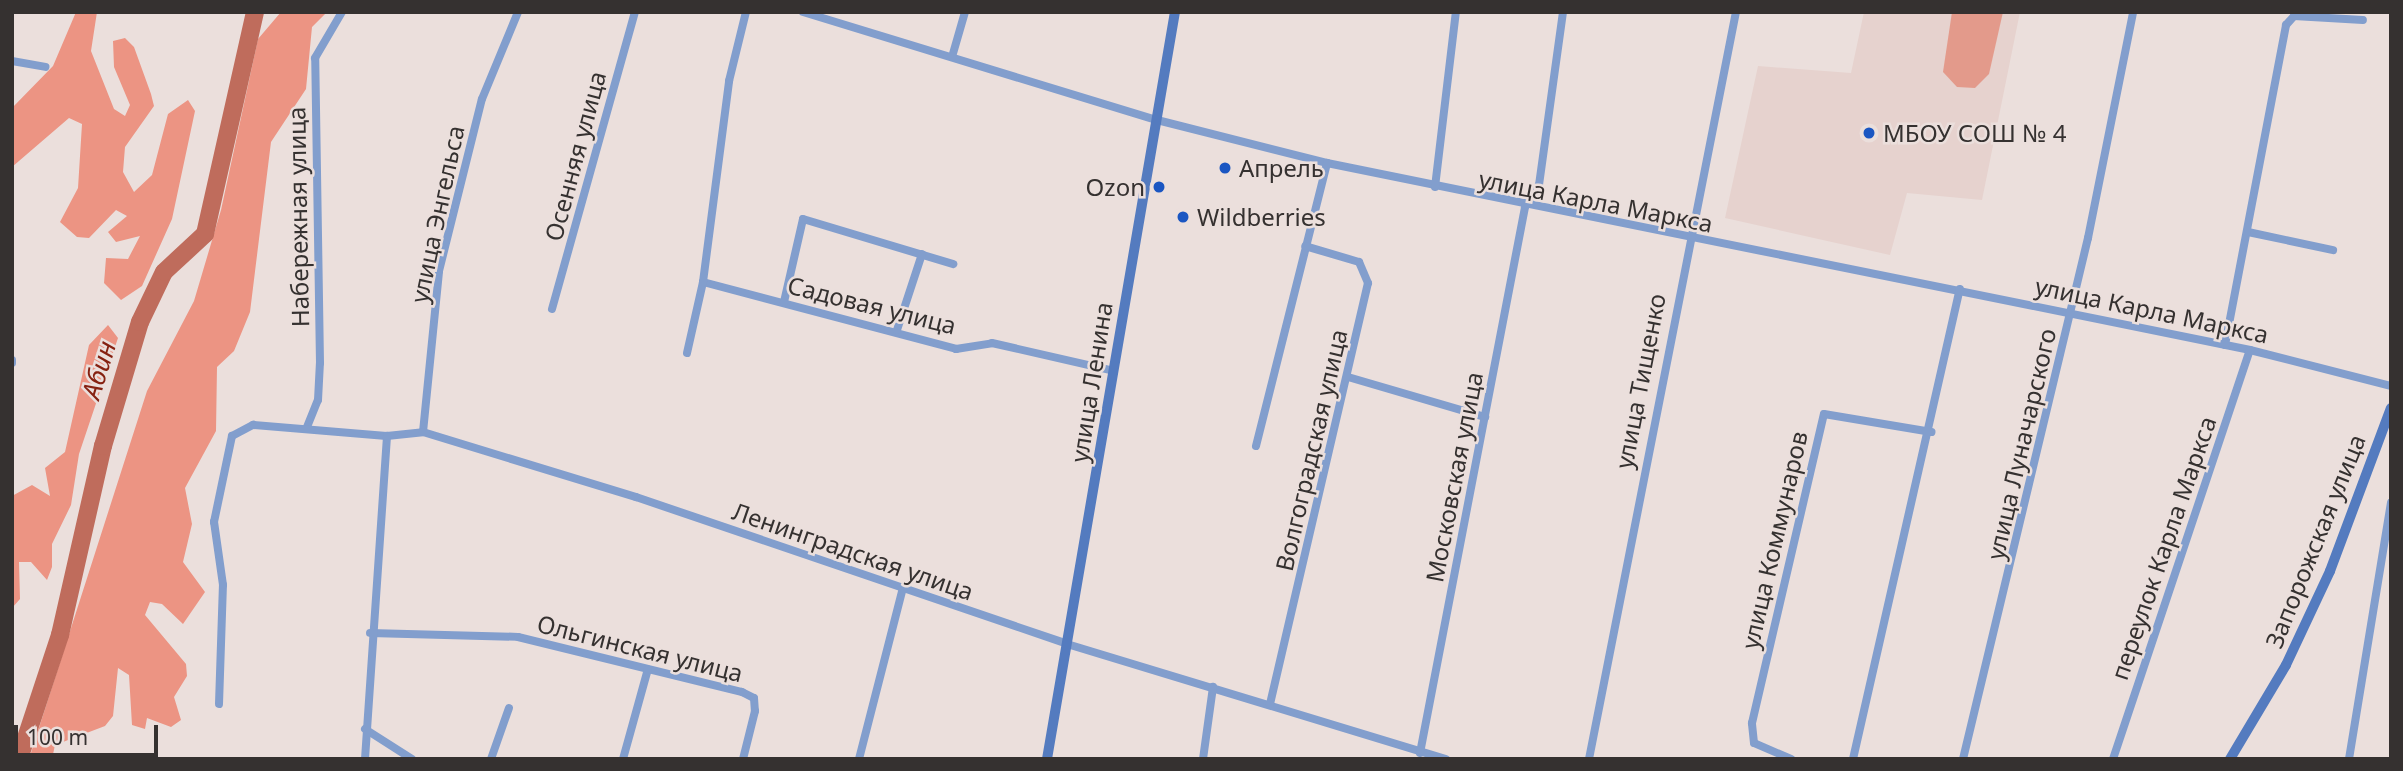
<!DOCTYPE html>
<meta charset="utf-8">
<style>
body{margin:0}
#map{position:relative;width:2403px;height:771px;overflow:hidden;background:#ebdfdc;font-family:"Noto Sans",sans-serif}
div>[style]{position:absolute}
.built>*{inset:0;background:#e6d2ce}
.green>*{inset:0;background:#e39a8b}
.forest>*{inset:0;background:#ec9483}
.river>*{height:18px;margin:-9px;padding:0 9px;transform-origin:9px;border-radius:9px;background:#bf6c5c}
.street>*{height:8px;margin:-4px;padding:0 4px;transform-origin:4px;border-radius:4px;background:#829ecd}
.secondary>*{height:10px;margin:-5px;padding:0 5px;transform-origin:5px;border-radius:5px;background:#547bbf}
.dots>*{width:19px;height:19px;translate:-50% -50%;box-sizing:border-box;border:4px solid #ebdfdc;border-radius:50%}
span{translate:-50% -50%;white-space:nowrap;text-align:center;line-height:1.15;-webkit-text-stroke:5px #ebdfdc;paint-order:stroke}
.poi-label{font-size:24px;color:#353130}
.left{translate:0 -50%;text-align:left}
.right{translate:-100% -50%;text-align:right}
.street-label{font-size:24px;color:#353130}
.water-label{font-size:26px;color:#862111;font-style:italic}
.frame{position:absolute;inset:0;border:14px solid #353130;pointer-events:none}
.scale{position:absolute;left:14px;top:725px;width:144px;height:32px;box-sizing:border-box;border:4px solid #353130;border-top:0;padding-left:9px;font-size:21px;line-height:24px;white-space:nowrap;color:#353130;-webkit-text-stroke:5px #ebdfdc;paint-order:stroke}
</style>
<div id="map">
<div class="built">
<div style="clip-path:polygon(1864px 12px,2020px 12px,1982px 200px,1907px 193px,1890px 255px,1725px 218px,1758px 66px,1851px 73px)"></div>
</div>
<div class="green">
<div style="clip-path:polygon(1952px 12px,2003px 12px,1989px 74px,1975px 88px,1957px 87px,1943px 72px)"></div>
</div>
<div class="forest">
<div style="clip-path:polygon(76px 12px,97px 12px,91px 51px,114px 109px,125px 116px,130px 105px,114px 67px,113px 41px,125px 38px,134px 47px,151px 94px,154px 106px,125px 147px,123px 172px,134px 192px,152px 175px,168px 114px,188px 100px,195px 111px,172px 219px,142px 286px,121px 300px,104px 283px,106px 258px,128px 259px,140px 236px,116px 242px,108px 232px,127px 216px,116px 210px,89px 238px,77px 237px,60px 222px,78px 188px,82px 124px,69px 118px,12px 167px,12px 108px,53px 66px)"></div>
<div style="clip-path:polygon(281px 12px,327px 12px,312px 27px,306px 89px,271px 142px,250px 312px,234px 351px,217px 367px,216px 431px,185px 488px,192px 524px,183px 562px,205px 592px,183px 624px,162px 604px,150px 602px,145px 615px,186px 664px,187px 676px,174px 697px,181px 720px,171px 727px,147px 718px,145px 729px,132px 725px,129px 675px,118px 668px,113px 716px,105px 726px,55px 745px,52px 759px,29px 759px,147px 391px,194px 301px,221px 210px,258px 39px)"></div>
<div style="clip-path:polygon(108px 325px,118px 338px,79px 454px,71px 505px,52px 544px,52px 567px,47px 580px,31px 562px,19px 562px,20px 599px,12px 608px,12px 496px,32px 485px,50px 496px,45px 468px,65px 452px,89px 345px)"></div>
</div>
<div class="river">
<div style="left:19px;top:759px;width:131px;rotate:-71.7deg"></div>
<div style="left:60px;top:635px;width:194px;rotate:-77.2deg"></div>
<div style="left:103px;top:446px;width:129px;rotate:-73.4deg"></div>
<div style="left:140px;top:322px;width:55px;rotate:-64.4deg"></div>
<div style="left:164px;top:272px;width:56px;rotate:-42.8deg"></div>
<div style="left:205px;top:234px;width:228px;rotate:-77.3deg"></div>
</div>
<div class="street">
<div style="left:803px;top:12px;width:370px;rotate:17deg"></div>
<div style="left:1157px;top:120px;width:175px;rotate:14.2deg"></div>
<div style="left:1327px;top:163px;width:942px;rotate:11.45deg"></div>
<div style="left:2250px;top:350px;width:146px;rotate:14.3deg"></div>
<div style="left:952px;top:57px;width:47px;rotate:-73.9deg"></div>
<div style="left:12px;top:61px;width:34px;rotate:10deg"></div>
<div style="left:1435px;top:187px;width:176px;rotate:-83.2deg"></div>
<div style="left:2248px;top:232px;width:87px;rotate:12deg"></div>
<div style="left:703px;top:282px;width:262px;rotate:14.8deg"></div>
<div style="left:956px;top:349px;width:36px;rotate:-9deg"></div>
<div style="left:992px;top:343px;width:125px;rotate:12.9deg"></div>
<div style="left:784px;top:302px;width:85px;rotate:-77.1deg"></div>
<div style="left:803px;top:219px;width:157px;rotate:16.7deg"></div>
<div style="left:552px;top:309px;width:308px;rotate:-74.4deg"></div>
<div style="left:897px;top:330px;width:80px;rotate:-71.8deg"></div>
<div style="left:2225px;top:345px;width:326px;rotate:-79.2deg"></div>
<div style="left:2286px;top:25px;width:12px;rotate:-48deg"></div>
<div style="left:2294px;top:16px;width:69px;rotate:3.3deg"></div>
<div style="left:687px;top:353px;width:73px;rotate:-77.3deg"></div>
<div style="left:703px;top:282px;width:203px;rotate:-82.6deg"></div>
<div style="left:729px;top:81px;width:71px;rotate:-76.2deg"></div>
<div style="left:12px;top:360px;width:3px;rotate:90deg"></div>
<div style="left:1348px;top:377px;width:143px;rotate:16.3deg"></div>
<div style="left:307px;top:427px;width:29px;rotate:-68deg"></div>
<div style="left:318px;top:400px;width:37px;rotate:-87deg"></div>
<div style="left:320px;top:363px;width:305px;rotate:-90.9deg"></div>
<div style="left:315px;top:58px;width:53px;rotate:-59.6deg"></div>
<div style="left:423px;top:432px;width:162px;rotate:-84.3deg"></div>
<div style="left:439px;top:271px;width:177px;rotate:-76deg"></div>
<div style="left:482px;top:99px;width:94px;rotate:-67.5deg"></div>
<div style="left:1256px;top:446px;width:292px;rotate:-75.9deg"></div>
<div style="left:370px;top:633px;width:148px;rotate:1.5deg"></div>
<div style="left:518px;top:637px;width:231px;rotate:13.8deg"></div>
<div style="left:742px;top:692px;width:13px;rotate:27deg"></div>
<div style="left:754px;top:698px;width:13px;rotate:86deg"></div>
<div style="left:755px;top:711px;width:49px;rotate:104deg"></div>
<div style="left:219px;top:704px;width:119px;rotate:-88.1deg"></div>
<div style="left:223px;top:585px;width:64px;rotate:-98.1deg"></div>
<div style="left:214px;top:522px;width:88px;rotate:-78.2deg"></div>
<div style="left:232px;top:436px;width:24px;rotate:-28deg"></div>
<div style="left:253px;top:425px;width:134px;rotate:4.7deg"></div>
<div style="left:387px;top:436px;width:36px;rotate:-6deg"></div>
<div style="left:423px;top:432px;width:223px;rotate:17deg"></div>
<div style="left:636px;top:497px;width:455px;rotate:18.8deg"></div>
<div style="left:1067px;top:644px;width:396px;rotate:16.9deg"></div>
<div style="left:1270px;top:704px;width:432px;rotate:-76.9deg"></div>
<div style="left:1368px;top:283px;width:23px;rotate:-113deg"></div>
<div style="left:1359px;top:262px;width:56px;rotate:-163.5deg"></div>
<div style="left:365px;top:729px;width:56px;rotate:32.6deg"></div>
<div style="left:1420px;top:753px;width:556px;rotate:-79.11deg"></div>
<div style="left:1525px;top:207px;width:26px;rotate:-58deg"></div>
<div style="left:1539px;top:185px;width:175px;rotate:-82.1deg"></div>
<div style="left:365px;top:759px;width:324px;rotate:-86.1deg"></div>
<div style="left:491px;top:759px;width:54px;rotate:-70.6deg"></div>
<div style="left:623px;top:759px;width:93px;rotate:-74.5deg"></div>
<div style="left:859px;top:759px;width:177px;rotate:-75.6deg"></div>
<div style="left:1203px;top:759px;width:73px;rotate:-82.1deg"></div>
<div style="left:1589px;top:759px;width:761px;rotate:-78.87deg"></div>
<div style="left:1791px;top:759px;width:40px;rotate:-156.6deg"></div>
<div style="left:1754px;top:743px;width:20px;rotate:-96deg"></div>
<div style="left:1752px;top:723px;width:317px;rotate:-76.9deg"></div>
<div style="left:1824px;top:414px;width:109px;rotate:9.5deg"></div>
<div style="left:1853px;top:759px;width:482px;rotate:-77.2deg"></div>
<div style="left:1963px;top:759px;width:536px;rotate:-76.51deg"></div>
<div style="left:2088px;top:238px;width:230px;rotate:-78.7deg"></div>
<div style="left:2113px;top:759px;width:431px;rotate:-71.5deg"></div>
<div style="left:2349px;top:759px;width:260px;rotate:-80.7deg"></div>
</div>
<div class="secondary">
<div style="left:1047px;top:759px;width:758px;rotate:-80.28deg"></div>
<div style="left:2230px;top:759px;width:109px;rotate:-59.2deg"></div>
<div style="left:2286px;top:665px;width:104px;rotate:-64.9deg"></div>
<div style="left:2330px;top:571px;width:174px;rotate:-69.5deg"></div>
</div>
<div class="dots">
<div style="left:1869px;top:133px;background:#1a56c2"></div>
<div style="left:1225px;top:168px;background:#1a56c2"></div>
<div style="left:1159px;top:187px;background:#1a56c2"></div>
<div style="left:1183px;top:217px;background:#1a56c2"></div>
</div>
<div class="poi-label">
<span class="left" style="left:1883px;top:133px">МБОУ СОШ № 4</span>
<span class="left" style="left:1239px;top:168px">Апрель</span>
<span class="right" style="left:1145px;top:187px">Ozon</span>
<span class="left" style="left:1197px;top:217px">Wildberries</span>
</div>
<div class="street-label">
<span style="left:575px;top:156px;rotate:-75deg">Осенняя улица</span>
<span style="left:1596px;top:201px;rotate:11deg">улица Карла Маркса</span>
<span style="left:437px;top:214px;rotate:-78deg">улица Энгельса</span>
<span style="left:298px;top:217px;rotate:-91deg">Набережная улица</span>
<span style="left:872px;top:305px;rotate:14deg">Садовая улица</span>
<span style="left:2152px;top:310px;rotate:12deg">улица Карла Маркса</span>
<span style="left:1640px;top:381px;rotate:-79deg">улица Тищенко</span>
<span style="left:1091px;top:382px;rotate:-81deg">улица Ленина</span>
<span style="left:2021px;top:444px;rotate:-77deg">улица Луначарского</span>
<span style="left:1311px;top:450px;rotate:-77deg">Волгоградская улица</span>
<span style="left:1454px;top:477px;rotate:-79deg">Московская улица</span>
<span style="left:1774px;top:540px;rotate:-77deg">улица Коммунаров</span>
<span style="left:2315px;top:541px;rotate:-68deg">Запорожская улица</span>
<span style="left:2163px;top:548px;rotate:-71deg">переулок Карла Маркса</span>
<span style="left:853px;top:551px;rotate:19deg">Ленинградская улица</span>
<span style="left:640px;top:648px;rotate:14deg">Ольгинская улица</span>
</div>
<div class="water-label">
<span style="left:99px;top:370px;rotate:-73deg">Абин</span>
</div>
<div class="frame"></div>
<div class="scale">100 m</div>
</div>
